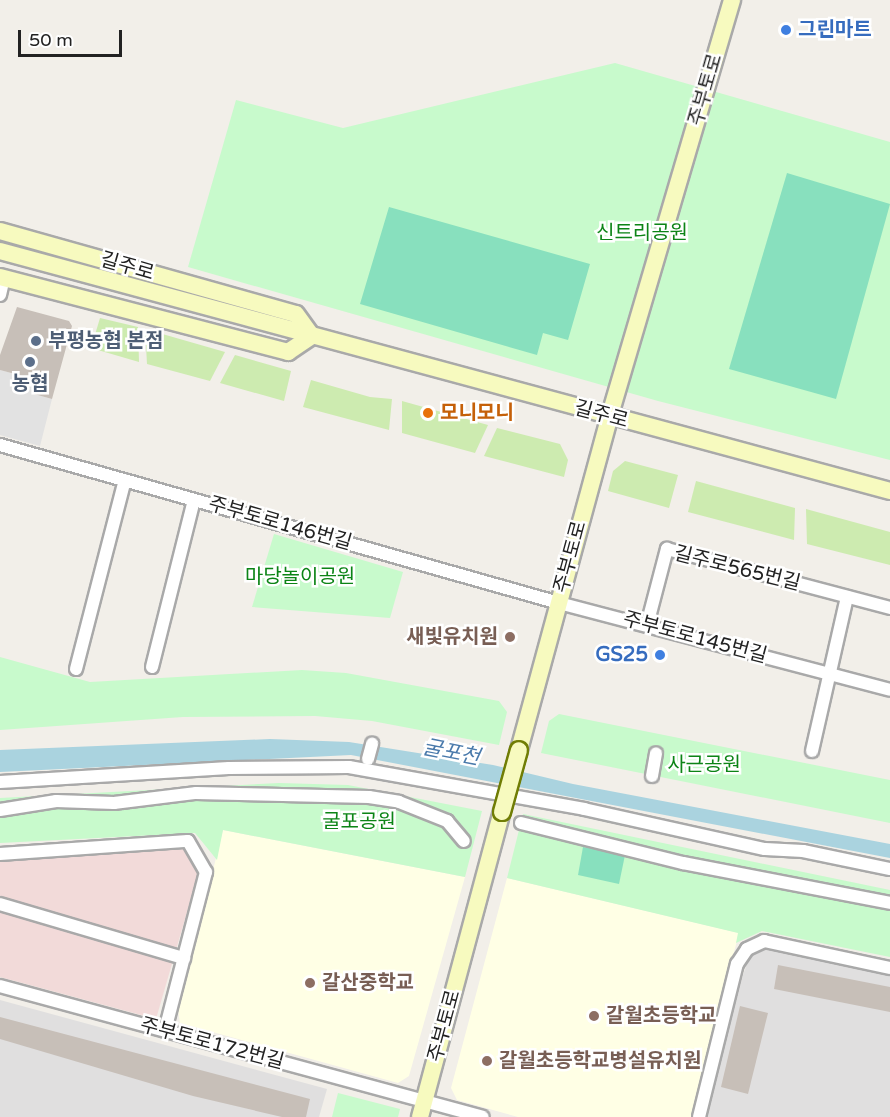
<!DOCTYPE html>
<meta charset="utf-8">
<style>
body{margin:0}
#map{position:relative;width:890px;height:1117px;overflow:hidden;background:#f2efe9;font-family:"Varela Round","Noto Sans KR",sans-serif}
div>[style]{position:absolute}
.residential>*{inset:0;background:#e0dfdf}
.commercial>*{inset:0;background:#f2dad9}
.education>*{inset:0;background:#ffffe5}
.grass>*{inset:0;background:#cdebb0}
.park>*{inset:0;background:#c8facc}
.pitch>*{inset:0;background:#88e0be}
.parking>*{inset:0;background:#e2e2e2}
.water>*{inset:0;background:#aad3df}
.building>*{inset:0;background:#c7bfb8}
.roads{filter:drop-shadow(2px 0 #a9a9a9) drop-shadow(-2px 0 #a9a9a9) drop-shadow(0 2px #a9a9a9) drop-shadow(0 -2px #a9a9a9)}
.street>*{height:12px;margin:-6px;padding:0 6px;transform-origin:6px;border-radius:6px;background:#fff}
.secondary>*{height:16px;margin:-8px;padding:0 8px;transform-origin:8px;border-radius:8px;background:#f7fabf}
.bridges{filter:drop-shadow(2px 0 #707d05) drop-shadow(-2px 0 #707d05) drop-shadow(0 2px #707d05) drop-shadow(0 -2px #707d05)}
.secondary-bridge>*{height:16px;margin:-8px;padding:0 8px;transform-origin:8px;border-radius:8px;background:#f7fabf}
.dots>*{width:16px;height:16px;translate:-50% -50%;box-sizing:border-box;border:3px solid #fff;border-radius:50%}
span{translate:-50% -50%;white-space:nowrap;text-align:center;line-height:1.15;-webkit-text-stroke:5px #fff;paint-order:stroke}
.shop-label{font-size:20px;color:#366cbe;font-weight:700}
.left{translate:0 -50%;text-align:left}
.right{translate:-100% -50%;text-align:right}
.street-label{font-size:20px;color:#222}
.park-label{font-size:20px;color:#0c8416}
.service-label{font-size:20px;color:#4e5e75;font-weight:700}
.food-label{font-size:20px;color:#c56008;font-weight:700}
.education-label{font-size:20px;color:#785e54;font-weight:700}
.water-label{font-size:21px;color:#4a7aab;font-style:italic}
.scale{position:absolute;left:18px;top:30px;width:104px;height:27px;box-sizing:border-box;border:3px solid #222;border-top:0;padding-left:8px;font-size:18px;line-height:21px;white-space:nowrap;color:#222;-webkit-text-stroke:4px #fff;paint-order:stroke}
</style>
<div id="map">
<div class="residential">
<div style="clip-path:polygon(765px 948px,890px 975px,890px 1117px,705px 1117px,743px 975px,751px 953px)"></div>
<div style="clip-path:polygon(0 1000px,327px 1089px,319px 1117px,0 1117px)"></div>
</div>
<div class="commercial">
<div style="clip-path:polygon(188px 848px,198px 874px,156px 1019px,0 977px,0 857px)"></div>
</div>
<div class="education">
<div style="clip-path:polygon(223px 830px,465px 877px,409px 1076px,398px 1083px,180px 1023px,178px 1010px)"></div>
<div style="clip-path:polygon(507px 878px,739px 933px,691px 1117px,518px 1117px,457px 1100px,451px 1088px)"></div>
</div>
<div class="grass">
<div style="clip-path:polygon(100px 318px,138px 327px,139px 362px,91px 348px)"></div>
<div style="clip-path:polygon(145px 329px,225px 352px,210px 381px,147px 364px)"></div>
<div style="clip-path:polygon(235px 355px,291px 371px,284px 401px,220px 383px)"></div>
<div style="clip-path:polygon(311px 380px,370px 397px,392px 399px,389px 430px,303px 407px)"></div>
<div style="clip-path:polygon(402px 401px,488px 425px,475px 453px,402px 433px)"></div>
<div style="clip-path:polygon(497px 428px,560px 444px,568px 460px,564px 477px,484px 456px)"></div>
<div style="clip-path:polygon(625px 461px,678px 475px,669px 508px,608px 491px,613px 471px)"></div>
<div style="clip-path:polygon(696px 481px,795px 508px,794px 540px,688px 512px)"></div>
<div style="clip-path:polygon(806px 509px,890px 532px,890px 565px,807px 544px)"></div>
</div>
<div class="park">
<div style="clip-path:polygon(615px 63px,890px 142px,890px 460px,658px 401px,188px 267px,236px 100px,343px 128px)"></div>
<div style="clip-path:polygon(274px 534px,403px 572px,390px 618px,252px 607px)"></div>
<div style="clip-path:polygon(0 657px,90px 682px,302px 670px,346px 673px,499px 701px,507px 712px,499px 745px,372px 721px,315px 716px,183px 717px,0 730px)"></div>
<div style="clip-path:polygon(559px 714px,890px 780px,890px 823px,541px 753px,549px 721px)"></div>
<div style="clip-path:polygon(279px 783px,348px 785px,482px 811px,465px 877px,223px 830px,217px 860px,195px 833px,0 843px,0 798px)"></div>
<div style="clip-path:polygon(523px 814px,890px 890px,890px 957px,762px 931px,736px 943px,738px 933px,507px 878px)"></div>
<div style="clip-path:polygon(338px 1093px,400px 1109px,398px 1117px,332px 1117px)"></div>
</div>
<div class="pitch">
<div style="clip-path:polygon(787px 173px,890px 204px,836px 399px,729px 369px)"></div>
<div style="clip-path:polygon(389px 207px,590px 264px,568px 340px,543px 333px,537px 355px,360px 304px)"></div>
<div style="clip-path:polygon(583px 847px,625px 855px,619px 884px,578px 875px)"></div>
</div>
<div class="parking">
<div style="clip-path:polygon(0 370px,30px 378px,29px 384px,36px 386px,34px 394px,52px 399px,40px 446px,0 435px)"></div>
</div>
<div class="water">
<div style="clip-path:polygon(270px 739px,349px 742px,493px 765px,573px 784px,890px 844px,890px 858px,351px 755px,0 772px,0 750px)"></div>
</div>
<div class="building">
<div style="clip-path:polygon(17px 307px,69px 321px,72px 326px,52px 399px,34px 394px,36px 386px,29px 384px,30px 378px,0 370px,0 355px)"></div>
<div style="clip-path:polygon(778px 965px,890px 987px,890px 1012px,774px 989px)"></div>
<div style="clip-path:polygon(740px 1006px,768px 1013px,748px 1094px,721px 1087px)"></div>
<div style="clip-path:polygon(0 1017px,310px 1099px,306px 1117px,282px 1117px,193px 1096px,0 1039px)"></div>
</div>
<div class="roads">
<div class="street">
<div style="left:0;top:295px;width:17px;rotate:-77deg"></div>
<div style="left:0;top:445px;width:581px;rotate:15.78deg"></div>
<div style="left:559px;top:603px;width:342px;rotate:14.7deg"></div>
<div style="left:647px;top:625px;width:79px;rotate:-75.3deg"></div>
<div style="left:667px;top:549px;width:231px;rotate:14.8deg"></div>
<div style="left:152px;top:667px;width:172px;rotate:-75.9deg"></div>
<div style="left:76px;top:669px;width:195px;rotate:-75.5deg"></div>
<div style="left:812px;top:751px;width:158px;rotate:-77.2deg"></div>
<div style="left:368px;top:759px;width:16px;rotate:-75deg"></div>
<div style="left:652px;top:776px;width:23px;rotate:-80deg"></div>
<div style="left:0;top:782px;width:229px;rotate:-3.5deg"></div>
<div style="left:229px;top:768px;width:120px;rotate:-0.5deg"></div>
<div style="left:349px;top:767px;width:239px;rotate:10.1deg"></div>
<div style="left:584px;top:809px;width:185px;rotate:12.5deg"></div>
<div style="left:765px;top:849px;width:38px;rotate:3deg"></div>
<div style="left:803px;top:851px;width:89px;rotate:11.7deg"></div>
<div style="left:0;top:810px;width:57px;rotate:-9.1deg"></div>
<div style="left:56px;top:801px;width:58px;rotate:2deg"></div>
<div style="left:114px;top:803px;width:83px;rotate:-7deg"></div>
<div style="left:196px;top:793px;width:173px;rotate:1.3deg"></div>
<div style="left:369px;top:797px;width:30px;rotate:9deg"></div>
<div style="left:399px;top:802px;width:52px;rotate:21.6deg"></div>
<div style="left:447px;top:821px;width:26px;rotate:50deg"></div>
<div style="left:521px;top:823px;width:167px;rotate:13.9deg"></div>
<div style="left:683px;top:863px;width:211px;rotate:10.9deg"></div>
<div style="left:0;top:854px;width:188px;rotate:-4deg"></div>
<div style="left:188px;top:841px;width:36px;rotate:60deg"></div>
<div style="left:206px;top:872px;width:164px;rotate:104.5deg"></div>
<div style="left:0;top:904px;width:192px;rotate:16.4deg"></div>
<div style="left:0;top:986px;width:500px;rotate:15.17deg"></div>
<div style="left:699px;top:1117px;width:158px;rotate:-76.1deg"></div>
<div style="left:737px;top:964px;width:18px;rotate:-56deg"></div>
<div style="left:747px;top:949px;width:19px;rotate:-25deg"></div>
<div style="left:764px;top:941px;width:129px;rotate:12.1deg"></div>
</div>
<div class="secondary">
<div style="left:0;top:231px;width:307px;rotate:15.7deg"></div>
<div style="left:296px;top:314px;width:27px;rotate:54deg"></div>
<div style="left:0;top:251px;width:922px;rotate:15.09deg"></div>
<div style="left:0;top:277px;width:298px;rotate:14.6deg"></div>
<div style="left:288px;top:352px;width:29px;rotate:-34deg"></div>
<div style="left:519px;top:750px;width:344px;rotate:-74.8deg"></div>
<div style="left:609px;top:418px;width:436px;rotate:-73.6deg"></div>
<div style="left:420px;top:1117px;width:316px;rotate:-75deg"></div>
</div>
</div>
<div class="bridges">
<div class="secondary-bridge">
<div style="left:502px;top:812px;width:64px;rotate:-74.7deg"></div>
</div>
</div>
<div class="dots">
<div style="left:786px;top:30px;background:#3f7fe0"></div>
<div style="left:36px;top:341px;background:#5c6f8a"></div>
<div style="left:30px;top:362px;background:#5c6f8a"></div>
<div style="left:428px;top:413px;background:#e8710a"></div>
<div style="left:510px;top:637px;background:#8d6e63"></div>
<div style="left:660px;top:655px;background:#3f7fe0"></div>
<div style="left:310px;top:983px;background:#8d6e63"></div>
<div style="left:594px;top:1016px;background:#8d6e63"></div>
<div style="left:487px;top:1061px;background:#8d6e63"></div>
</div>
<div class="shop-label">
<span class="left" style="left:798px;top:30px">그린마트</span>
<span class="right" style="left:648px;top:655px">GS25</span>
</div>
<div class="street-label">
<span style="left:706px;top:90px;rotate:-74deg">주부토로</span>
<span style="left:127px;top:267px;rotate:16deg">길주로</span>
<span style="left:601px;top:415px;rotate:15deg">길주로</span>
<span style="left:280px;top:524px;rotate:16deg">주부토로146번길</span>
<span style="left:571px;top:557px;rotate:-75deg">주부토로</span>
<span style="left:737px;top:569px;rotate:14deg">길주로565번길</span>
<span style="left:695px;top:638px;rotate:15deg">주부토로145번길</span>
<span style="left:445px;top:1026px;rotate:-75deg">주부토로</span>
<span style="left:212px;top:1044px;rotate:15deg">주부토로172번길</span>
</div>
<div class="park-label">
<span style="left:642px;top:233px">신트리공원</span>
<span style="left:300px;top:577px">마당놀이공원</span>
<span style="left:704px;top:765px">사근공원</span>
<span style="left:359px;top:822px">굴포공원</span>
</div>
<div class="service-label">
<span class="left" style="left:48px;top:341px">부평농협 본점</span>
<span style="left:30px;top:384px">농협</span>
</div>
<div class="food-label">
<span class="left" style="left:440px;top:413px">모니모니</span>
</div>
<div class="education-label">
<span class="right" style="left:498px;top:637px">새빛유치원</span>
<span class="left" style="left:322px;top:983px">갈산중학교</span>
<span class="left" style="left:606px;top:1016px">갈월초등학교</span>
<span class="left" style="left:499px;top:1061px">갈월초등학교병설유치원</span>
</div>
<div class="water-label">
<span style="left:451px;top:753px;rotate:11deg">굴포천</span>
</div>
<div class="scale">50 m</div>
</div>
